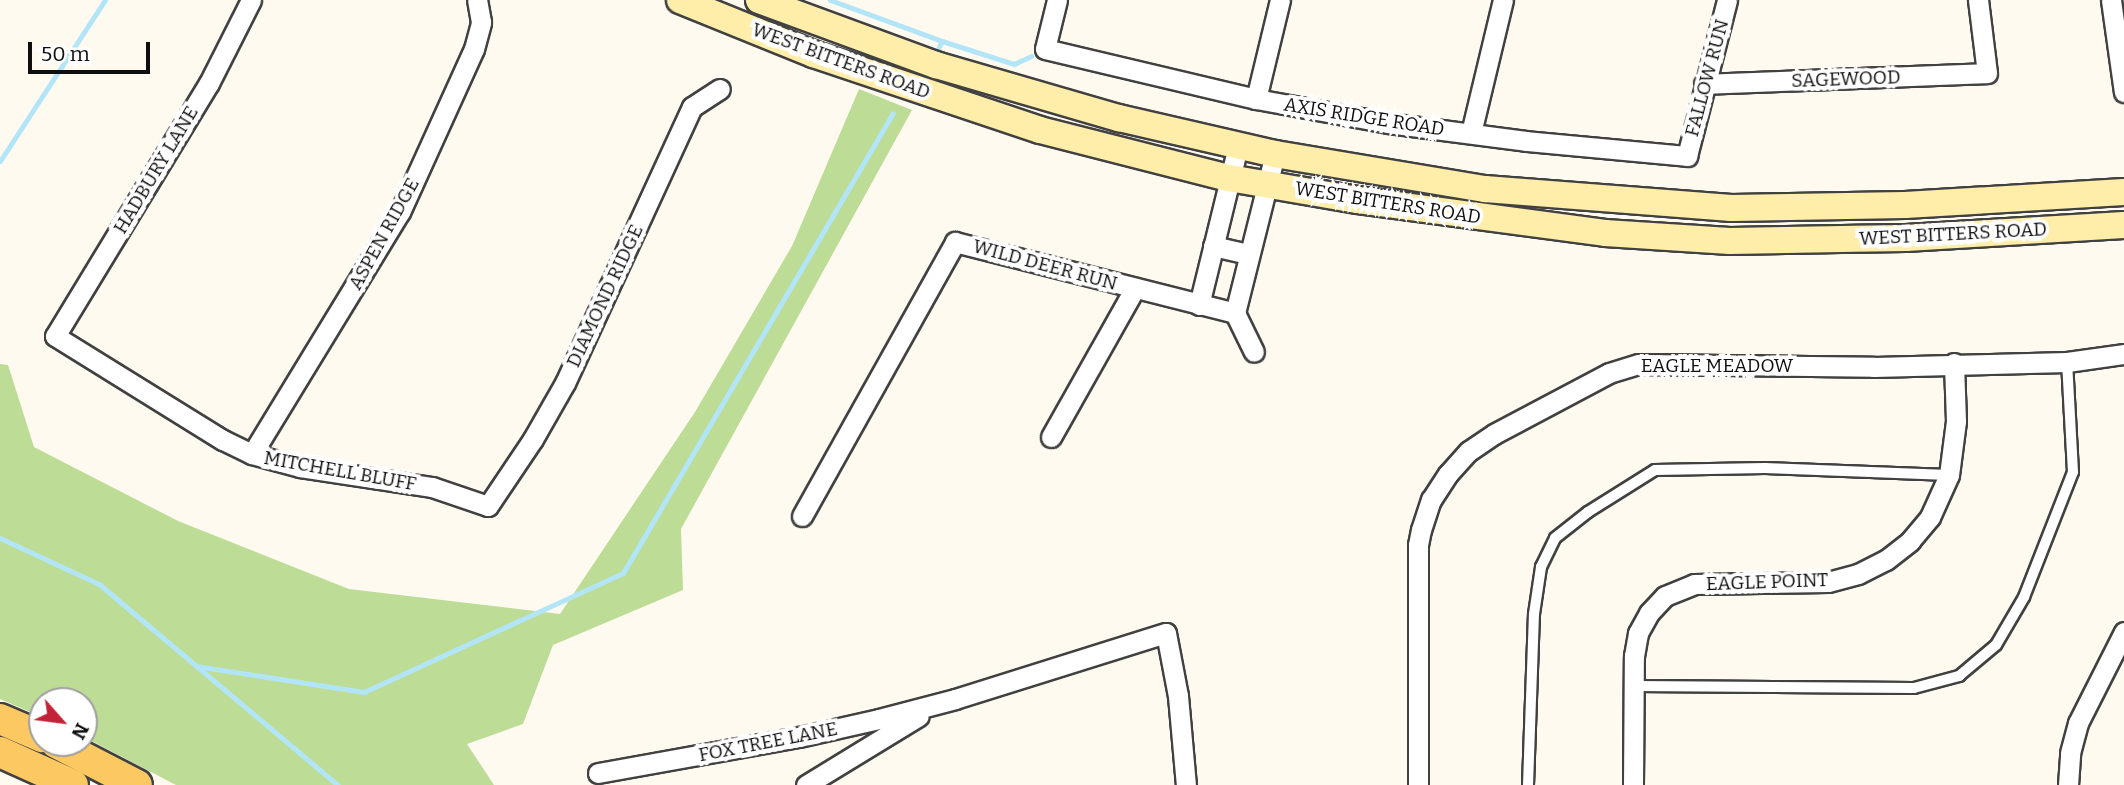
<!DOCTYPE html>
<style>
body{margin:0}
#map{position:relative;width:2124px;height:785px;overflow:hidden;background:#fffaef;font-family:Bitter,serif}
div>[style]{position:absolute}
.forest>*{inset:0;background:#bddc96}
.stream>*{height:5px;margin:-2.5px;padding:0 2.5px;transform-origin:2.5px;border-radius:2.5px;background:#b3e5f8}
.roads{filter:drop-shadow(2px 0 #414141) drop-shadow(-2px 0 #414141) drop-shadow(0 2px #414141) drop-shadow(0 -2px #414141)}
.service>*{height:10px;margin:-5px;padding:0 5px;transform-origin:5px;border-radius:5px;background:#fff}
.minor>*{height:19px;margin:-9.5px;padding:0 9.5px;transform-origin:9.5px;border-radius:9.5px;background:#fff}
.secondary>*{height:26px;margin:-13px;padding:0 13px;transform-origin:13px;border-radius:13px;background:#ffedaa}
.primary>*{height:30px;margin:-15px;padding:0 15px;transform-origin:15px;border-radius:15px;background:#fcc862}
span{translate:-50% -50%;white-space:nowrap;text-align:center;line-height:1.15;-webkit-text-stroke:7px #fff;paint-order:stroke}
.street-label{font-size:19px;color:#0e0e0e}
.north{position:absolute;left:28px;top:687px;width:70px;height:70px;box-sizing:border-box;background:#fff;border:2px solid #9f9f9f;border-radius:50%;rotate:118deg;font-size:19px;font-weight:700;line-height:28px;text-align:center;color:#0e0e0e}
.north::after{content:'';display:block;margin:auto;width:24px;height:32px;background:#c32239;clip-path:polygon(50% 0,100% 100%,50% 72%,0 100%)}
.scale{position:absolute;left:28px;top:42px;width:122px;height:32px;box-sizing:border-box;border:4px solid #0e0e0e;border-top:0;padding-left:9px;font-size:21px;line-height:24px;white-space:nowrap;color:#0e0e0e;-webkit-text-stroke:5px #fff;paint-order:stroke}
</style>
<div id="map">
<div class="forest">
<div style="clip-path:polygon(859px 89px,912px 110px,681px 529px,683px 590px,553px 645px,523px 724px,467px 744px,494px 785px,176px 785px,84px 737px,84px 701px,42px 701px,42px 717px,0 699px,0 364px,8px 365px,34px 447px,178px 521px,349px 589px,560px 614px,695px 412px,792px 246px)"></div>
</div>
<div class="stream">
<div style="left:830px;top:0;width:119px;rotate:20.1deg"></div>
<div style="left:942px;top:41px;width:7px;rotate:117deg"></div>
<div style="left:942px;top:41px;width:76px;rotate:17.7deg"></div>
<div style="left:1014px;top:64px;width:19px;rotate:-25deg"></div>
<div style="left:0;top:161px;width:192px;rotate:-56.9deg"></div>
<div style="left:0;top:538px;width:109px;rotate:24.9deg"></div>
<div style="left:99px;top:584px;width:312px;rotate:40.1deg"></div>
<div style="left:196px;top:666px;width:170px;rotate:8.8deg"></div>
<div style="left:364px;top:692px;width:285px;rotate:-24.7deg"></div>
<div style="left:623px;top:573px;width:533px;rotate:-59.59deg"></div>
</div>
<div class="roads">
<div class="service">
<div style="left:1634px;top:686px;width:280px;rotate:0.4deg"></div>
<div style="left:1914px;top:688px;width:47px;rotate:-14.9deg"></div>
<div style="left:1959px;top:676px;width:48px;rotate:-40deg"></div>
<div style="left:1996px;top:645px;width:56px;rotate:-59.7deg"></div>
<div style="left:2024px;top:597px;width:134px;rotate:-68.6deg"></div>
<div style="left:2073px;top:472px;width:110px;rotate:-93.1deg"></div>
<div style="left:1528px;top:785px;width:171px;rotate:-88deg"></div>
<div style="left:1534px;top:614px;width:48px;rotate:-81.5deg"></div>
<div style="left:1541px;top:567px;width:32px;rotate:-64deg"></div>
<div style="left:1555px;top:538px;width:42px;rotate:-38.2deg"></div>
<div style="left:1588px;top:512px;width:79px;rotate:-32.1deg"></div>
<div style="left:1655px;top:470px;width:110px;rotate:-1deg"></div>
<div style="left:1765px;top:468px;width:184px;rotate:2.2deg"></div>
</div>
<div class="minor">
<div style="left:251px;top:0;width:93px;rotate:116.8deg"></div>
<div style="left:209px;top:83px;width:296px;rotate:121.3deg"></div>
<div style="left:55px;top:336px;width:198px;rotate:31.8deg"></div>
<div style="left:223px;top:440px;width:32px;rotate:26deg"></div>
<div style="left:252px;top:454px;width:50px;rotate:15.2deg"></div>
<div style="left:300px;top:467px;width:134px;rotate:8.6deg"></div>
<div style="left:432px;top:487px;width:59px;rotate:18.7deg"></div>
<div style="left:488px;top:506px;width:81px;rotate:-56.1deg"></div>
<div style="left:533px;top:439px;width:64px;rotate:-60.3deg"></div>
<div style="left:565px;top:383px;width:304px;rotate:-65.3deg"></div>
<div style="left:692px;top:107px;width:33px;rotate:-33deg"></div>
<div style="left:1057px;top:0;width:50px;rotate:103.8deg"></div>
<div style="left:1045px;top:49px;width:217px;rotate:13.3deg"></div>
<div style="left:1256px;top:99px;width:134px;rotate:10.3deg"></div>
<div style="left:1388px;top:123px;width:139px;rotate:7.4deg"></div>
<div style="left:1526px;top:141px;width:162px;rotate:5.3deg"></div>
<div style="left:1687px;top:156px;width:161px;rotate:-75.6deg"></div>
<div style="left:2111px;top:0;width:93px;rotate:82deg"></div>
<div style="left:1704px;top:84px;width:283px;rotate:-2.2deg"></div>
<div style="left:1987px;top:73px;width:74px;rotate:-97deg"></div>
<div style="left:1256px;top:99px;width:102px;rotate:-76.4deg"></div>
<div style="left:1471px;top:133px;width:137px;rotate:-76.5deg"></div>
<div style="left:1213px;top:246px;width:36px;rotate:13deg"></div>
<div style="left:1199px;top:305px;width:164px;rotate:-76.2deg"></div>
<div style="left:1235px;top:313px;width:164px;rotate:-75.9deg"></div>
<div style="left:1051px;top:437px;width:171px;rotate:-60.6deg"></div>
<div style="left:252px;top:454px;width:284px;rotate:-58.6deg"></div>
<div style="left:400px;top:212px;width:179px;rotate:-65.6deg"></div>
<div style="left:474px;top:49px;width:28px;rotate:-75deg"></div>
<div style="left:481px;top:22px;width:22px;rotate:-100deg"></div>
<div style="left:802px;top:516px;width:314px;rotate:-60.8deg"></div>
<div style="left:955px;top:242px;width:289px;rotate:14.2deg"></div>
<div style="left:1235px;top:313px;width:43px;rotate:64deg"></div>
<div style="left:598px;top:773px;width:204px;rotate:-10.2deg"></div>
<div style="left:799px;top:737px;width:82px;rotate:-12.7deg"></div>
<div style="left:879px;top:719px;width:79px;rotate:-14.7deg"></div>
<div style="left:955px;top:699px;width:221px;rotate:-17.4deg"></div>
<div style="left:1166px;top:633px;width:64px;rotate:79.2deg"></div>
<div style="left:1178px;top:696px;width:89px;rotate:84.9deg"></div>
<div style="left:806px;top:785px;width:132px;rotate:-31.4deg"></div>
<div style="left:1418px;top:785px;width:240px;rotate:-90deg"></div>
<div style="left:1418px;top:545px;width:15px;rotate:-79deg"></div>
<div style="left:1421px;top:530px;width:32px;rotate:-72deg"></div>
<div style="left:1431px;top:500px;width:31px;rotate:-57deg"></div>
<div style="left:1448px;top:474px;width:31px;rotate:-48deg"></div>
<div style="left:1469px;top:451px;width:30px;rotate:-34deg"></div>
<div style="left:1494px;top:434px;width:130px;rotate:-27.9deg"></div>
<div style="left:1609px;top:373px;width:31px;rotate:-17deg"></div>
<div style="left:1639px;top:364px;width:235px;rotate:0.7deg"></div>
<div style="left:1874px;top:367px;width:193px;rotate:-1.5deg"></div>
<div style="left:2067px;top:362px;width:58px;rotate:-8deg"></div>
<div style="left:1633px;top:785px;width:129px;rotate:-89.6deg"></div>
<div style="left:1634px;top:656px;width:23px;rotate:-80deg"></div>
<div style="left:1638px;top:633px;width:23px;rotate:-61deg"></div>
<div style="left:1649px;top:613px;width:23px;rotate:-47deg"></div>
<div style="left:1665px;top:596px;width:31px;rotate:-22deg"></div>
<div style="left:1694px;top:584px;width:134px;rotate:-0.9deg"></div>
<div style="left:1828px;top:582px;width:31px;rotate:-15deg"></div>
<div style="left:1858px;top:574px;width:31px;rotate:-27deg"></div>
<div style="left:1886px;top:560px;width:31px;rotate:-38deg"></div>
<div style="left:1910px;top:541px;width:31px;rotate:-50deg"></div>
<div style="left:1930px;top:517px;width:46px;rotate:-65.7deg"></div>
<div style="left:1949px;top:475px;width:54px;rotate:-82.6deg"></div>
<div style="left:1956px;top:421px;width:58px;rotate:-92deg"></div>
<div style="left:2068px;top:785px;width:32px;rotate:-86deg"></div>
<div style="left:2070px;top:753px;width:31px;rotate:-75deg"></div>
<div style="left:2078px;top:723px;width:102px;rotate:-63.2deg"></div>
</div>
<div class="secondary">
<div style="left:680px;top:0;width:144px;rotate:22.1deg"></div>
<div style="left:813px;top:54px;width:239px;rotate:18.5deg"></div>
<div style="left:1040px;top:130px;width:195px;rotate:14.3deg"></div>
<div style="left:1229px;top:178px;width:131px;rotate:9.7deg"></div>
<div style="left:1358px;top:200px;width:249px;rotate:7.6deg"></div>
<div style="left:1605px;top:233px;width:125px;rotate:3.7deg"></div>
<div style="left:1730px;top:241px;width:176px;rotate:-1deg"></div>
<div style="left:1906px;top:238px;width:218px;rotate:-3.4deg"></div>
<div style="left:759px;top:0;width:189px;rotate:20.2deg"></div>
<div style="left:936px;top:65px;width:191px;rotate:16.2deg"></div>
<div style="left:1119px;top:118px;width:160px;rotate:13deg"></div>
<div style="left:1275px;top:154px;width:213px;rotate:9.5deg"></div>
<div style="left:1485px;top:189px;width:247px;rotate:4.4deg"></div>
<div style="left:1731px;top:208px;width:174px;rotate:-1deg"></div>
<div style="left:1905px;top:205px;width:219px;rotate:-3.4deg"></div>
</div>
<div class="primary">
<div style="left:0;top:719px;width:46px;rotate:23.2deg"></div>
<div style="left:56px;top:743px;width:91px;rotate:27.4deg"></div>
<div style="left:0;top:752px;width:80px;rotate:24.3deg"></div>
</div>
</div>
<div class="street-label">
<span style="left:841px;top:61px;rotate:20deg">WEST BITTERS ROAD</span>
<span style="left:1707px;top:78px;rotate:-75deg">FALLOW RUN</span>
<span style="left:1846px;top:79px;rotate:-2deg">SAGEWOOD</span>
<span style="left:1364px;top:117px;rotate:9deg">AXIS RIDGE ROAD</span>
<span style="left:156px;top:170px;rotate:-59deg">HADBURY LANE</span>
<span style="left:1388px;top:203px;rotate:9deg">WEST BITTERS ROAD</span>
<span style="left:384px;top:234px;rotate:-61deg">ASPEN RIDGE</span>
<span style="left:1953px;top:234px;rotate:-3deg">WEST BITTERS ROAD</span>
<span style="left:1045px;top:265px;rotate:15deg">WILD DEER RUN</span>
<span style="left:605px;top:296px;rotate:-65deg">DIAMOND RIDGE</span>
<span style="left:1717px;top:366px">EAGLE MEADOW</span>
<span style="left:340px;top:471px;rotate:10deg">MITCHELL BLUFF</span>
<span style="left:1767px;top:582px;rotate:-2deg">EAGLE POINT</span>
<span style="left:768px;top:742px;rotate:-11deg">FOX TREE LANE</span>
</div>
<div class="north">N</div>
<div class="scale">50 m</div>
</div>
